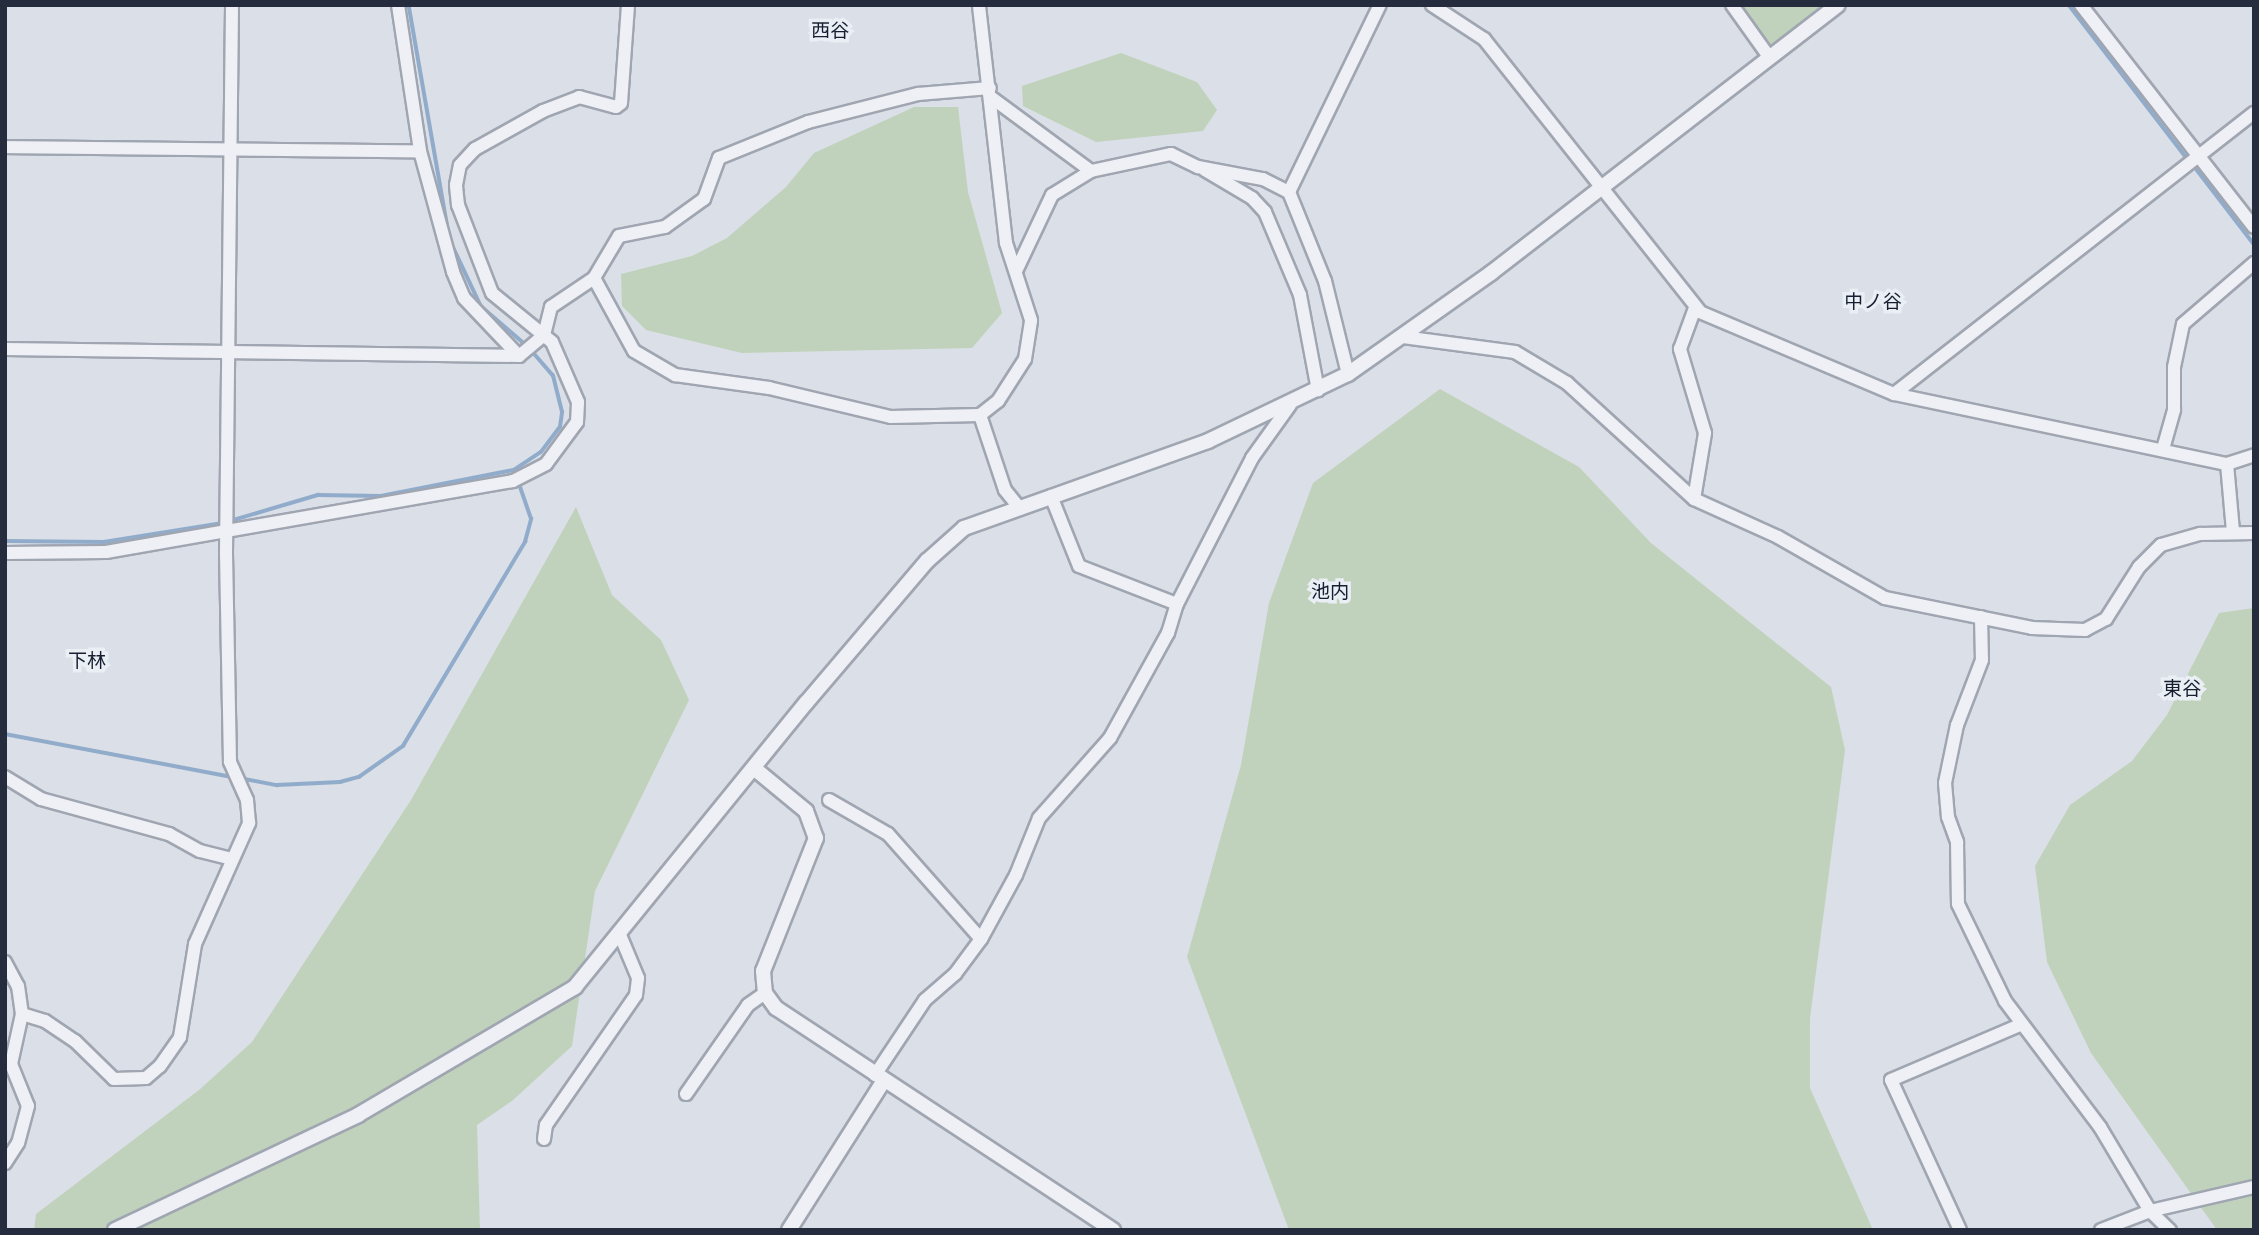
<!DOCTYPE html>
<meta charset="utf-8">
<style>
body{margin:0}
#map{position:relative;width:2259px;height:1235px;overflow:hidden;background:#dbdfe7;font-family:Roboto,"Noto Sans JP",sans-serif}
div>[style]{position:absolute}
.green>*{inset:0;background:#c0d2bb}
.stream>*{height:3.5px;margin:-1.75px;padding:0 1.75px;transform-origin:1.75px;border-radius:1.75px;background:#91accb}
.roads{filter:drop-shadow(2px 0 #a0a6b1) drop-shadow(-2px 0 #a0a6b1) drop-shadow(0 2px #a0a6b1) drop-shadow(0 -2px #a0a6b1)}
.minor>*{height:12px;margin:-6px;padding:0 6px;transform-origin:6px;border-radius:6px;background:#eef0f5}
.tertiary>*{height:14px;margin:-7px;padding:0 7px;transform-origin:7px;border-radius:7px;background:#eef0f5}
span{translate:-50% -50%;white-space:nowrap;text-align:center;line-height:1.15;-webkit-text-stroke:7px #eaeef5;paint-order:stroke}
.neighbourhood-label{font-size:19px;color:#161e2f}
.frame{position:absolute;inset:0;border:7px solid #242c3e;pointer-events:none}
</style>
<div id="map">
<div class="green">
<div style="clip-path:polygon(1739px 5px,1822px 5px,1769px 47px)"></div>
<div style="clip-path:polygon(1121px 53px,1197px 82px,1217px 110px,1203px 131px,1096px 142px,1023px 106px,1022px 86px)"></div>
<div style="clip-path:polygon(914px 107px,958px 107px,968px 192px,1002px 313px,972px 348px,742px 353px,646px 330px,622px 306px,621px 274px,692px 256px,727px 238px,786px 187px,814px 153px)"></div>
<div style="clip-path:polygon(1440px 389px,1579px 467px,1651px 543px,1831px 687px,1845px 750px,1810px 1018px,1810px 1088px,1873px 1230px,1289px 1230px,1187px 957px,1241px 765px,1269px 603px,1313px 483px)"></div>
<div style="clip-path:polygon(576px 507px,612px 595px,661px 640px,689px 700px,595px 891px,572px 1046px,512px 1101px,477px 1125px,480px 1230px,34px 1230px,36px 1214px,199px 1090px,252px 1042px,411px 800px)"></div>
<div style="clip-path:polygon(2254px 608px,2254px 1230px,2217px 1230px,2091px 1053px,2047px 962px,2035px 866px,2070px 805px,2132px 761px,2167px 715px,2219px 613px)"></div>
</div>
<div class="stream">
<div style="left:409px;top:5px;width:227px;rotate:80.1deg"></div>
<div style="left:2069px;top:5px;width:193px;rotate:52.4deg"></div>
<div style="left:2197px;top:170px;width:93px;rotate:52.4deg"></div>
<div style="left:450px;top:240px;width:73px;rotate:64.8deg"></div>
<div style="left:481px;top:306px;width:60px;rotate:40.9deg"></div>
<div style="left:230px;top:521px;width:92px;rotate:-16.5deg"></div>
<div style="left:318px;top:495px;width:63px;rotate:0.9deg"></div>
<div style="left:381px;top:496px;width:136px;rotate:-11.1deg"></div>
<div style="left:514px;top:470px;width:32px;rotate:-34deg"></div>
<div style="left:541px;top:452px;width:31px;rotate:-53deg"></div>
<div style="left:560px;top:427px;width:15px;rotate:-82deg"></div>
<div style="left:562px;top:412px;width:37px;rotate:-104deg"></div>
<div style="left:553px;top:376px;width:33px;rotate:-131deg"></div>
<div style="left:5px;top:541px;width:99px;rotate:0.6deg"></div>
<div style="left:104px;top:542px;width:120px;rotate:-9.1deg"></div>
<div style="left:5px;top:734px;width:232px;rotate:10.7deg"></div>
<div style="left:240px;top:778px;width:38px;rotate:11deg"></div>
<div style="left:277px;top:785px;width:63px;rotate:-2.7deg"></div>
<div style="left:340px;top:782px;width:20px;rotate:-15deg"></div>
<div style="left:359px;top:777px;width:54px;rotate:-35.2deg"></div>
<div style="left:403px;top:746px;width:238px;rotate:-59.1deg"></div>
<div style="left:525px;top:542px;width:24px;rotate:-75deg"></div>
<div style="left:531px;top:519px;width:39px;rotate:-109deg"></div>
</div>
<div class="roads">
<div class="minor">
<div style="left:398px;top:5px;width:148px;rotate:81.4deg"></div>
<div style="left:420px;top:151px;width:125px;rotate:74.7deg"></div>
<div style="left:453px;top:272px;width:28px;rotate:67deg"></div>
<div style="left:464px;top:298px;width:80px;rotate:46.5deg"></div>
<div style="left:1432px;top:5px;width:62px;rotate:33.2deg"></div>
<div style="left:1484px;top:39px;width:348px;rotate:51.6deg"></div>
<div style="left:1700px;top:312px;width:211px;rotate:22.9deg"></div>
<div style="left:1894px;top:394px;width:340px;rotate:11.9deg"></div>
<div style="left:2227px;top:464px;width:28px;rotate:-18deg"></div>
<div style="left:1732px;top:5px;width:65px;rotate:54.4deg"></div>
<div style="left:2081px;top:5px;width:281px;rotate:52.1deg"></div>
<div style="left:992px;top:98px;width:123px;rotate:36.4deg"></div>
<div style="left:1091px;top:171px;width:82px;rotate:-12deg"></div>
<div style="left:1171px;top:154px;width:30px;rotate:26deg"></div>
<div style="left:1198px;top:167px;width:66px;rotate:10.5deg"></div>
<div style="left:1263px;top:179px;width:29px;rotate:27deg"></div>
<div style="left:1289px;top:192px;width:96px;rotate:68deg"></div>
<div style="left:1325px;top:281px;width:96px;rotate:76.1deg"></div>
<div style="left:5px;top:147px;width:415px;rotate:0.6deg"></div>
<div style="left:1205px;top:170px;width:55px;rotate:30.8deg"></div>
<div style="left:1252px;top:198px;width:19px;rotate:47deg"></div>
<div style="left:1265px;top:212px;width:90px;rotate:67.1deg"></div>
<div style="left:1300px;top:295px;width:97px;rotate:79.3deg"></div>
<div style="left:1289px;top:192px;width:208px;rotate:-64.1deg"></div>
<div style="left:1017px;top:269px;width:82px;rotate:-64.7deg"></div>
<div style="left:1052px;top:195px;width:46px;rotate:-31.6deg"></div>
<div style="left:594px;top:278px;width:83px;rotate:61.3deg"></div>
<div style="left:634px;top:351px;width:48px;rotate:30.3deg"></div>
<div style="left:675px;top:375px;width:95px;rotate:7.9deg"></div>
<div style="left:769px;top:388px;width:125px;rotate:13.4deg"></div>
<div style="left:891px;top:417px;width:89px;rotate:-1.3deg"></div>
<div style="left:980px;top:415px;width:23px;rotate:-38deg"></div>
<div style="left:998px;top:401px;width:50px;rotate:-57.3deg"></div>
<div style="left:1025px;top:359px;width:39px;rotate:-81deg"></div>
<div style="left:1031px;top:320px;width:81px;rotate:-108deg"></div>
<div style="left:1006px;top:243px;width:240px;rotate:-96.5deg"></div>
<div style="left:1403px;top:337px;width:113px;rotate:7.6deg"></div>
<div style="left:1515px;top:352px;width:61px;rotate:30.8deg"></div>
<div style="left:1567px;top:383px;width:172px;rotate:42.4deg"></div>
<div style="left:1694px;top:499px;width:92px;rotate:24.3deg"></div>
<div style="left:1778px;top:537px;width:123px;rotate:29.7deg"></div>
<div style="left:1885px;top:598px;width:150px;rotate:11.5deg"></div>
<div style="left:2032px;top:628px;width:53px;rotate:2.2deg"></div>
<div style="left:2085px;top:630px;width:24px;rotate:-28deg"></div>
<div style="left:2106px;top:619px;width:62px;rotate:-57.6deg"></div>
<div style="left:2139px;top:567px;width:31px;rotate:-45deg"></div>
<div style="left:2161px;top:545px;width:41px;rotate:-15.8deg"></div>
<div style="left:2200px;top:534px;width:54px;rotate:-1.1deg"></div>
<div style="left:5px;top:349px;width:514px;rotate:0.78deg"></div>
<div style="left:519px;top:356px;width:33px;rotate:-40deg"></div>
<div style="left:544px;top:335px;width:29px;rotate:-76deg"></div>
<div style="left:551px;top:307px;width:52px;rotate:-34deg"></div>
<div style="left:594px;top:278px;width:49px;rotate:-59.2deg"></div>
<div style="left:619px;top:236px;width:47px;rotate:-11.1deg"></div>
<div style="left:665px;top:227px;width:48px;rotate:-35.7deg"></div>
<div style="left:704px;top:199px;width:44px;rotate:-69.9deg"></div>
<div style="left:719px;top:158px;width:96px;rotate:-22deg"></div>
<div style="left:808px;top:122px;width:114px;rotate:-14.3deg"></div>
<div style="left:918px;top:94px;width:72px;rotate:-4.8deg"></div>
<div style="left:1894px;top:394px;width:457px;rotate:-38deg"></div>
<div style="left:980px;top:415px;width:79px;rotate:71.6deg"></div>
<div style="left:1005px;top:490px;width:19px;rotate:51deg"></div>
<div style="left:2163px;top:449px;width:41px;rotate:-74.2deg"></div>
<div style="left:2174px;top:410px;width:43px;rotate:-90deg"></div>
<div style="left:2174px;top:367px;width:44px;rotate:-78.2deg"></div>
<div style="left:2183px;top:324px;width:94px;rotate:-40.7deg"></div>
<div style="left:2227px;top:464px;width:67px;rotate:84.9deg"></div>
<div style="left:1051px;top:496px;width:75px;rotate:68.2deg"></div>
<div style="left:1079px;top:566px;width:105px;rotate:21.2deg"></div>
<div style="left:1694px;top:499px;width:67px;rotate:-80.5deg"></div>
<div style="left:1705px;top:433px;width:88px;rotate:-106.6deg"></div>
<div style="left:1680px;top:349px;width:44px;rotate:-69.9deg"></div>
<div style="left:5px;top:553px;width:101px;rotate:-0.6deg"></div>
<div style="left:106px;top:552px;width:413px;rotate:-9.9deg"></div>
<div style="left:513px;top:481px;width:37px;rotate:-27deg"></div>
<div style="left:546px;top:464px;width:52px;rotate:-53.6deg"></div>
<div style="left:577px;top:422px;width:20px;rotate:-87deg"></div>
<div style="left:578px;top:402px;width:65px;rotate:-113.4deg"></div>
<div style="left:552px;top:342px;width:77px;rotate:-140.8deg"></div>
<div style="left:492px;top:293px;width:94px;rotate:-111.1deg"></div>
<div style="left:458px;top:205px;width:20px;rotate:-96deg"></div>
<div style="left:456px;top:185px;width:20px;rotate:-79deg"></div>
<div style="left:460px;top:165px;width:22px;rotate:-47deg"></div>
<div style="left:475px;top:149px;width:78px;rotate:-29.2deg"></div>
<div style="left:543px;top:111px;width:39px;rotate:-21deg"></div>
<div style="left:579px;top:97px;width:38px;rotate:15deg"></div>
<div style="left:616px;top:107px;width:6px;rotate:-39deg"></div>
<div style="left:621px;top:103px;width:98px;rotate:-85.9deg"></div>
<div style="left:1981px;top:617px;width:43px;rotate:88.7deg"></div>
<div style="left:1982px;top:660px;width:70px;rotate:111deg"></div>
<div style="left:1957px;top:725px;width:59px;rotate:101.7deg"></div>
<div style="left:1945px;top:783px;width:34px;rotate:85deg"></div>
<div style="left:1948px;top:817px;width:27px;rotate:70deg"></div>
<div style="left:1957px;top:842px;width:62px;rotate:89.1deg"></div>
<div style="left:1958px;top:904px;width:108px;rotate:64.1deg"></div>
<div style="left:2005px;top:1001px;width:158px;rotate:53deg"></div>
<div style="left:2100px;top:1127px;width:98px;rotate:59.2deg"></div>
<div style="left:2150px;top:1211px;width:28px;rotate:44deg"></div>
<div style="left:5px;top:777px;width:42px;rotate:31.4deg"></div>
<div style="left:41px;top:799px;width:133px;rotate:15.3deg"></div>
<div style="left:169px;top:834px;width:35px;rotate:29deg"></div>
<div style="left:200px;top:851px;width:33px;rotate:14deg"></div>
<div style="left:829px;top:800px;width:68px;rotate:30deg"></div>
<div style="left:888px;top:834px;width:140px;rotate:48.5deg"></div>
<div style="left:5px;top:962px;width:27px;rotate:62deg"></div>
<div style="left:18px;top:986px;width:28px;rotate:82deg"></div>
<div style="left:22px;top:1014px;width:51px;rotate:102.4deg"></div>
<div style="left:11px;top:1064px;width:45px;rotate:68deg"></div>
<div style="left:28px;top:1106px;width:38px;rotate:105deg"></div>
<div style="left:18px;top:1143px;width:24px;rotate:123deg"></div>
<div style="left:22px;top:1014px;width:24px;rotate:17deg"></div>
<div style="left:45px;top:1021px;width:36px;rotate:34deg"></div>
<div style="left:75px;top:1041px;width:54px;rotate:44.3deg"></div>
<div style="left:114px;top:1079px;width:32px;rotate:-2deg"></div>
<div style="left:146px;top:1078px;width:18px;rotate:-41deg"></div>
<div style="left:160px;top:1066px;width:35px;rotate:-55deg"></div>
<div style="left:180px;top:1037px;width:94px;rotate:-80.8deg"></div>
<div style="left:195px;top:944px;width:133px;rotate:-65.9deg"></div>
<div style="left:249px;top:823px;width:23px;rotate:-95deg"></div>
<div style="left:247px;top:800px;width:42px;rotate:-114.1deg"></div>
<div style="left:230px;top:762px;width:209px;rotate:-91.1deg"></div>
<div style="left:226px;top:553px;width:548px;rotate:-89.37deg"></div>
<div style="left:875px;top:1075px;width:90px;rotate:-56.3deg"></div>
<div style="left:925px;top:1000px;width:40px;rotate:-41deg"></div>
<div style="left:955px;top:974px;width:44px;rotate:-53.4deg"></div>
<div style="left:981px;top:939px;width:73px;rotate:-61.3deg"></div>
<div style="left:1016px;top:875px;width:61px;rotate:-68deg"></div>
<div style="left:1039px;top:818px;width:107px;rotate:-48.4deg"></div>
<div style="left:1110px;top:738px;width:120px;rotate:-61.1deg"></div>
<div style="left:1168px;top:633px;width:30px;rotate:-73deg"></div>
<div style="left:1177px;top:604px;width:164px;rotate:-62.8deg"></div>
<div style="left:1252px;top:458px;width:65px;rotate:-54.4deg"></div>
<div style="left:686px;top:1094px;width:108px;rotate:-55.1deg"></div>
<div style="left:748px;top:1005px;width:21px;rotate:-35deg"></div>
<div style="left:544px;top:1139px;width:14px;rotate:-82deg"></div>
<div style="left:546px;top:1125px;width:158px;rotate:-55.3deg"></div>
<div style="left:636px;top:995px;width:17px;rotate:-83deg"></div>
<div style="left:638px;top:978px;width:47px;rotate:-112.7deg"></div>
<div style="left:1960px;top:1230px;width:165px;rotate:-114.7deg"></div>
<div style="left:1891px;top:1080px;width:142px;rotate:-23.1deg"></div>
<div style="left:2101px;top:1230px;width:53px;rotate:-21.2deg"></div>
<div style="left:2150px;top:1211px;width:107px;rotate:-13deg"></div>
</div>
<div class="tertiary">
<div style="left:755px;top:769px;width:66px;rotate:39.5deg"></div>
<div style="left:806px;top:811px;width:29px;rotate:70deg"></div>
<div style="left:816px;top:838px;width:143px;rotate:111.7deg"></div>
<div style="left:763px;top:971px;width:22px;rotate:85deg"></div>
<div style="left:765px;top:993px;width:19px;rotate:54deg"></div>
<div style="left:776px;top:1008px;width:404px;rotate:33.4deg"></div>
<div style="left:115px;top:1230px;width:269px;rotate:-25.3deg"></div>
<div style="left:358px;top:1115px;width:252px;rotate:-30.5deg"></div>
<div style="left:575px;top:987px;width:366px;rotate:-50.9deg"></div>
<div style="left:806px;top:703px;width:187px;rotate:-49.6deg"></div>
<div style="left:927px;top:561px;width:50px;rotate:-41.7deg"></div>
<div style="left:964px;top:528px;width:259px;rotate:-19.6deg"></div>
<div style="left:1208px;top:441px;width:155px;rotate:-25.6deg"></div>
<div style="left:1348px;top:374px;width:175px;rotate:-35.2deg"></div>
<div style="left:1491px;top:273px;width:438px;rotate:-37.7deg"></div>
<div style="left:789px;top:1230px;width:175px;rotate:-57.6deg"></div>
</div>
</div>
<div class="neighbourhood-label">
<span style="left:830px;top:31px">西谷</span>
<span style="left:1873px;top:302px">中ノ谷</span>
<span style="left:1330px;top:592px">池内</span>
<span style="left:87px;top:661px">下林</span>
<span style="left:2182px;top:689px">東谷</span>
</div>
<div class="frame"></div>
</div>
